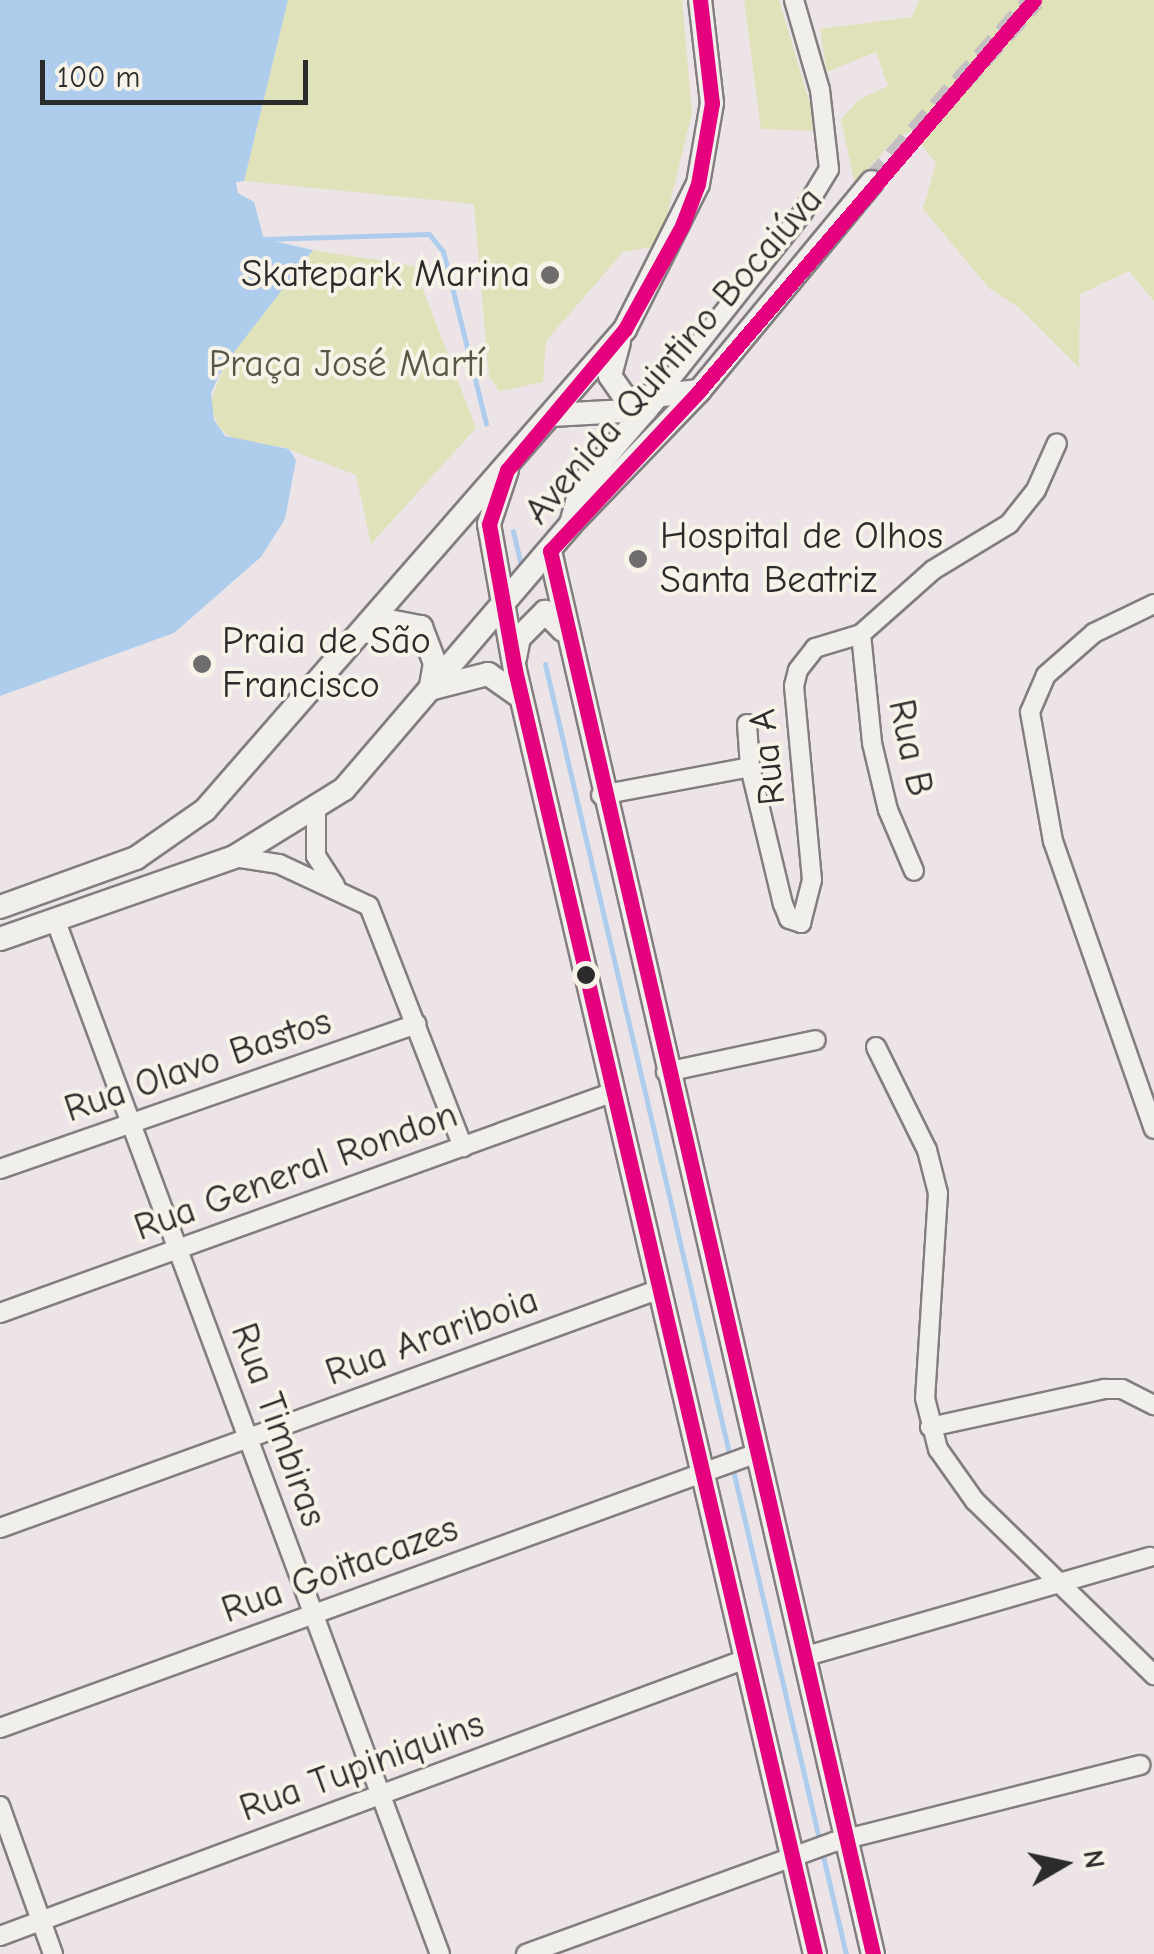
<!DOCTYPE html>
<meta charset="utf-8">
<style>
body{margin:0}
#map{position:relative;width:1154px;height:1954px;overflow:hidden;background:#ece4e7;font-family:"Comic Neue",sans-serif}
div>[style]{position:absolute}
.green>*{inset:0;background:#e0e2b9}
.water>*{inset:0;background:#aecded}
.stream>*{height:5px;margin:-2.5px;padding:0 2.5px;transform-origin:2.5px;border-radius:2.5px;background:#aecded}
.major-tunnel>*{height:22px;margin-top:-11px;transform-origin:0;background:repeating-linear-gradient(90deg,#c5bfc1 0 22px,transparent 0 33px)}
.roads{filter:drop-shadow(2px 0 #827e80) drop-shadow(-2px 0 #827e80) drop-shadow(0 2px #827e80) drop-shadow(0 -2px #827e80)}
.minor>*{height:18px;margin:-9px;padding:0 9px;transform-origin:9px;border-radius:9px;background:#f1efec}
.major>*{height:22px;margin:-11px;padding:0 11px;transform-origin:11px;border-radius:11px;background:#f1efec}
.bus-1>*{height:15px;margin:-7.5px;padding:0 7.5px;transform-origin:7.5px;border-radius:7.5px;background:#e5007d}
.dots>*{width:28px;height:28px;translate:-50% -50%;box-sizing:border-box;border:5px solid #f7f3e8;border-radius:50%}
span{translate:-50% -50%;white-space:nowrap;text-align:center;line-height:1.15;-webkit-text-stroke:8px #f7f3e8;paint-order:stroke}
.poi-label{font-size:38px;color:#2b2b2b}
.right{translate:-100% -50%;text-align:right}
.left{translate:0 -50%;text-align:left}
.street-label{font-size:38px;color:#2b2b2b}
.park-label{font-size:38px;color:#565845}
.north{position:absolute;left:1014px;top:1814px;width:100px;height:100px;-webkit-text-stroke:8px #f7f3e8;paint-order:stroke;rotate:81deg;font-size:28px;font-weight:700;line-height:40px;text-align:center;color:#2b2b2b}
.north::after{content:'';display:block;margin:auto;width:35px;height:45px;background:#2b2b2b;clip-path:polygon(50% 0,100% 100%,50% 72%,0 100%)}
.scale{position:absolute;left:40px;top:60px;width:268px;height:45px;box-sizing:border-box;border:5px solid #2b2b2b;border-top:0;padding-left:12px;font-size:30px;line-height:35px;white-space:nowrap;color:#2b2b2b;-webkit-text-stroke:8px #f7f3e8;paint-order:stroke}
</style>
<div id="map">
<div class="green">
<div style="clip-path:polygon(288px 0,682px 0,692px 113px,666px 219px,652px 247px,623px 252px,546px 341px,543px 382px,499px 391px,489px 377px,474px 204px,244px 181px)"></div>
<div style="clip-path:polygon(744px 0,779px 0,818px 131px,761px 129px)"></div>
<div style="clip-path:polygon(919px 0,1154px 0,1154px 301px,1129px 271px,1080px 294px,1079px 368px,1018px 307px,989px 288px,923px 209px,936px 163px,911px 131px,893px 141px,855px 184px,841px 120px,858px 100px,888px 86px,876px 52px,827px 72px,820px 29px,912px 17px)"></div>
<div style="clip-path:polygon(313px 250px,414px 266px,476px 428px,371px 544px,356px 475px,283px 447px,239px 444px,219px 428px,210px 405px,224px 365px)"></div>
</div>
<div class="water">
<div style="clip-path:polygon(0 0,288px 0,244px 181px,236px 182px,238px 193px,254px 202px,264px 239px,313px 250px,224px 365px,211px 393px,214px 420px,225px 436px,289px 449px,296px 460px,285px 519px,261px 557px,174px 633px,0 696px)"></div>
</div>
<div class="stream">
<div style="left:264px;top:239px;width:165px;rotate:-1.7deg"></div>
<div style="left:429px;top:234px;width:22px;rotate:51deg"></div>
<div style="left:443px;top:251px;width:178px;rotate:76deg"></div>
<div style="left:513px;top:531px;width:39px;rotate:77deg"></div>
<div style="left:545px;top:664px;width:1325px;rotate:76.87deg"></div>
</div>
<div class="major-tunnel">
<div style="left:872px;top:182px;width:244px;rotate:-48.3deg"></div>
</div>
<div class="roads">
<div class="minor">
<div style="left:655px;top:399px;width:238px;rotate:-51.6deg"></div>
<div style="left:803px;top:212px;width:50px;rotate:-58.8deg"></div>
<div style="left:829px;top:169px;width:80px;rotate:-96.5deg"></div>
<div style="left:820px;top:90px;width:94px;rotate:-106.1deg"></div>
<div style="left:1154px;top:604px;width:67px;rotate:154.2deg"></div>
<div style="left:1094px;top:633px;width:64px;rotate:138.8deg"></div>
<div style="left:1046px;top:675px;width:40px;rotate:113.4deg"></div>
<div style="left:1030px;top:712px;width:131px;rotate:79.9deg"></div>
<div style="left:1053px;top:841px;width:305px;rotate:70.7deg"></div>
<div style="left:861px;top:634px;width:110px;rotate:84.2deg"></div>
<div style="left:872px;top:743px;width:69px;rotate:76.6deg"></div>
<div style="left:888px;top:810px;width:66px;rotate:66.9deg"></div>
<div style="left:747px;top:724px;width:43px;rotate:86deg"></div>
<div style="left:750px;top:767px;width:141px;rotate:76.5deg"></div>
<div style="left:783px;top:904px;width:16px;rotate:68deg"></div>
<div style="left:789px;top:919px;width:13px;rotate:18deg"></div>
<div style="left:801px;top:923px;width:44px;rotate:-75.7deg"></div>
<div style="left:812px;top:880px;width:195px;rotate:-95.3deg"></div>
<div style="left:794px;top:686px;width:16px;rotate:-76deg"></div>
<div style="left:798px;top:670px;width:28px;rotate:-52deg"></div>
<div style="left:815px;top:648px;width:48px;rotate:-16.9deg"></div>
<div style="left:861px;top:634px;width:96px;rotate:-41.6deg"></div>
<div style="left:933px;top:570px;width:89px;rotate:-31.2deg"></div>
<div style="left:1009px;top:524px;width:43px;rotate:-51.5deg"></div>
<div style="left:1036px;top:490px;width:51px;rotate:-65.9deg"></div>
<div style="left:601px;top:795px;width:152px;rotate:-10.6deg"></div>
<div style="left:316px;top:810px;width:46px;rotate:90deg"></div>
<div style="left:316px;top:856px;width:35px;rotate:57deg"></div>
<div style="left:234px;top:857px;width:46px;rotate:8.8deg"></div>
<div style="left:279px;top:864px;width:99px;rotate:25deg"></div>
<div style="left:369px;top:906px;width:259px;rotate:68.7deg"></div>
<div style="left:55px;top:919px;width:1104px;rotate:69.6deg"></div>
<div style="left:876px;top:1047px;width:115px;rotate:63.7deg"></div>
<div style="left:927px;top:1150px;width:44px;rotate:75.7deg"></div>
<div style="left:938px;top:1193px;width:205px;rotate:93.6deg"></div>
<div style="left:925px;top:1398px;width:53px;rotate:75.7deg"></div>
<div style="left:938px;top:1449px;width:64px;rotate:54.6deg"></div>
<div style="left:975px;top:1501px;width:250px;rotate:44.2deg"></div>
<div style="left:666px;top:1072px;width:153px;rotate:-12deg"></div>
<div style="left:0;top:1169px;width:441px;rotate:-19.2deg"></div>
<div style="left:0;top:1313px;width:653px;rotate:-19.8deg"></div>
<div style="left:930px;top:1427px;width:179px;rotate:-12.3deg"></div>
<div style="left:1105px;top:1389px;width:17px"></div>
<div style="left:1122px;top:1389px;width:36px;rotate:27deg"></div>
<div style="left:0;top:1528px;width:702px;rotate:-19.91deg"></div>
<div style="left:803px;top:1657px;width:361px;rotate:-16.1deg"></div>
<div style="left:0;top:1728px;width:803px;rotate:-19.95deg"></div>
<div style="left:0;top:1806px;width:157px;rotate:70.3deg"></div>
<div style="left:0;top:1936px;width:796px;rotate:-20.37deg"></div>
<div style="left:526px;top:1954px;width:328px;rotate:-20deg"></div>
<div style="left:834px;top:1842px;width:316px;rotate:-14.1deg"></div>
</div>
<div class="major">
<div style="left:619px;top:342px;width:35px;rotate:105deg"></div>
<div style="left:610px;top:376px;width:28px;rotate:55deg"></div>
<div style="left:626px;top:399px;width:73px;rotate:-6.3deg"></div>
<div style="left:553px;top:415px;width:93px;rotate:-3.1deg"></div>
<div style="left:507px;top:470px;width:57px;rotate:108.4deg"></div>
<div style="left:489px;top:524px;width:148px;rotate:79.9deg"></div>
<div style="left:515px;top:670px;width:1319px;rotate:76.85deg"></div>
<div style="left:571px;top:524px;width:41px;rotate:-74.6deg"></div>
<div style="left:582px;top:484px;width:112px;rotate:-49.3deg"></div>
<div style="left:550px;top:551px;width:1440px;rotate:77.04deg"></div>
<div style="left:370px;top:632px;width:22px;rotate:-30deg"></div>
<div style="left:389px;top:621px;width:33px;rotate:11deg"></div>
<div style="left:421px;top:627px;width:39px;rotate:69deg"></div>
<div style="left:435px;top:663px;width:27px;rotate:100deg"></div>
<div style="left:515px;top:658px;width:20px;rotate:-79deg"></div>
<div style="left:519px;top:638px;width:37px;rotate:-45deg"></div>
<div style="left:545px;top:612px;width:25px;rotate:45deg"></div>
<div style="left:433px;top:688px;width:57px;rotate:-14.3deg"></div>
<div style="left:488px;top:674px;width:40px;rotate:34.9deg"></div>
<div style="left:0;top:907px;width:145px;rotate:-19.8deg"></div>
<div style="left:136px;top:858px;width:84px;rotate:-34.8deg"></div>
<div style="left:205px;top:810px;width:639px;rotate:-48.87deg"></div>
<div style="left:625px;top:329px;width:162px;rotate:-63.3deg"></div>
<div style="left:698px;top:184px;width:82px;rotate:-80.2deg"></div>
<div style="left:712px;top:103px;width:104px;rotate:-96.6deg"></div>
<div style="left:0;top:939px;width:248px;rotate:-19.3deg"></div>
<div style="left:234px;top:857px;width:129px;rotate:-31.7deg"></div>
<div style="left:344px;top:789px;width:349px;rotate:-49.4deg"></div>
<div style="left:571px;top:524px;width:185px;rotate:-46.1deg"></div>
<div style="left:699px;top:391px;width:271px;rotate:-50.4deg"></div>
</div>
</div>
<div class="bus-1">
<div style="left:700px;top:0;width:104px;rotate:83.4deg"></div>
<div style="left:712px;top:103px;width:82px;rotate:99.8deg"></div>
<div style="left:698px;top:184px;width:45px;rotate:110.9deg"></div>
<div style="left:682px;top:226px;width:118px;rotate:119deg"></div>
<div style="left:625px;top:329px;width:184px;rotate:129.9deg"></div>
<div style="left:507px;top:470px;width:57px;rotate:108.4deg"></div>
<div style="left:489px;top:524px;width:148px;rotate:79.9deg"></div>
<div style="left:515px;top:670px;width:1319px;rotate:76.85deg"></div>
<div style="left:873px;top:1954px;width:1440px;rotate:-102.96deg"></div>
<div style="left:550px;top:551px;width:219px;rotate:-47deg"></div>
<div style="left:699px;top:391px;width:515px;rotate:-49.41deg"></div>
</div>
<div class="dots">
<div style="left:550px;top:275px;background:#6f6c6d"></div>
<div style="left:638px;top:559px;background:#6f6c6d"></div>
<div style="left:202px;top:664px;background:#6f6c6d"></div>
<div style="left:586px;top:975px;background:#2b2b2b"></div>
</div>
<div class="poi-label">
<span class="right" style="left:530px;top:275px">Skatepark Marina</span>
<span class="left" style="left:660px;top:559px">Hospital de Olhos<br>Santa Beatriz</span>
<span class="left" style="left:222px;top:664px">Praia de São<br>Francisco</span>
</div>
<div class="street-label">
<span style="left:674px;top:356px;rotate:-49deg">Avenida Quintino Bocaiúva</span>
<span style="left:910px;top:748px;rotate:78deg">Rua B</span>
<span style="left:768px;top:757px;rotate:-96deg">Rua A</span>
<span style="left:198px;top:1066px;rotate:-19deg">Rua Olavo Bastos</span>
<span style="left:296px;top:1172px;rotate:-20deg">Rua General Rondon</span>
<span style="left:432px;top:1337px;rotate:-20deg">Rua Arariboia</span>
<span style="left:278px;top:1425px;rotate:70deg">Rua Timbiras</span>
<span style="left:340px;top:1570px;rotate:-20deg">Rua Goitacazes</span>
<span style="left:362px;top:1767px;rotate:-20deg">Rua Tupiniquins</span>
</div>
<div class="park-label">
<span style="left:347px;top:365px">Praça José Martí</span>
</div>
<div class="north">N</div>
<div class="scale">100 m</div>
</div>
